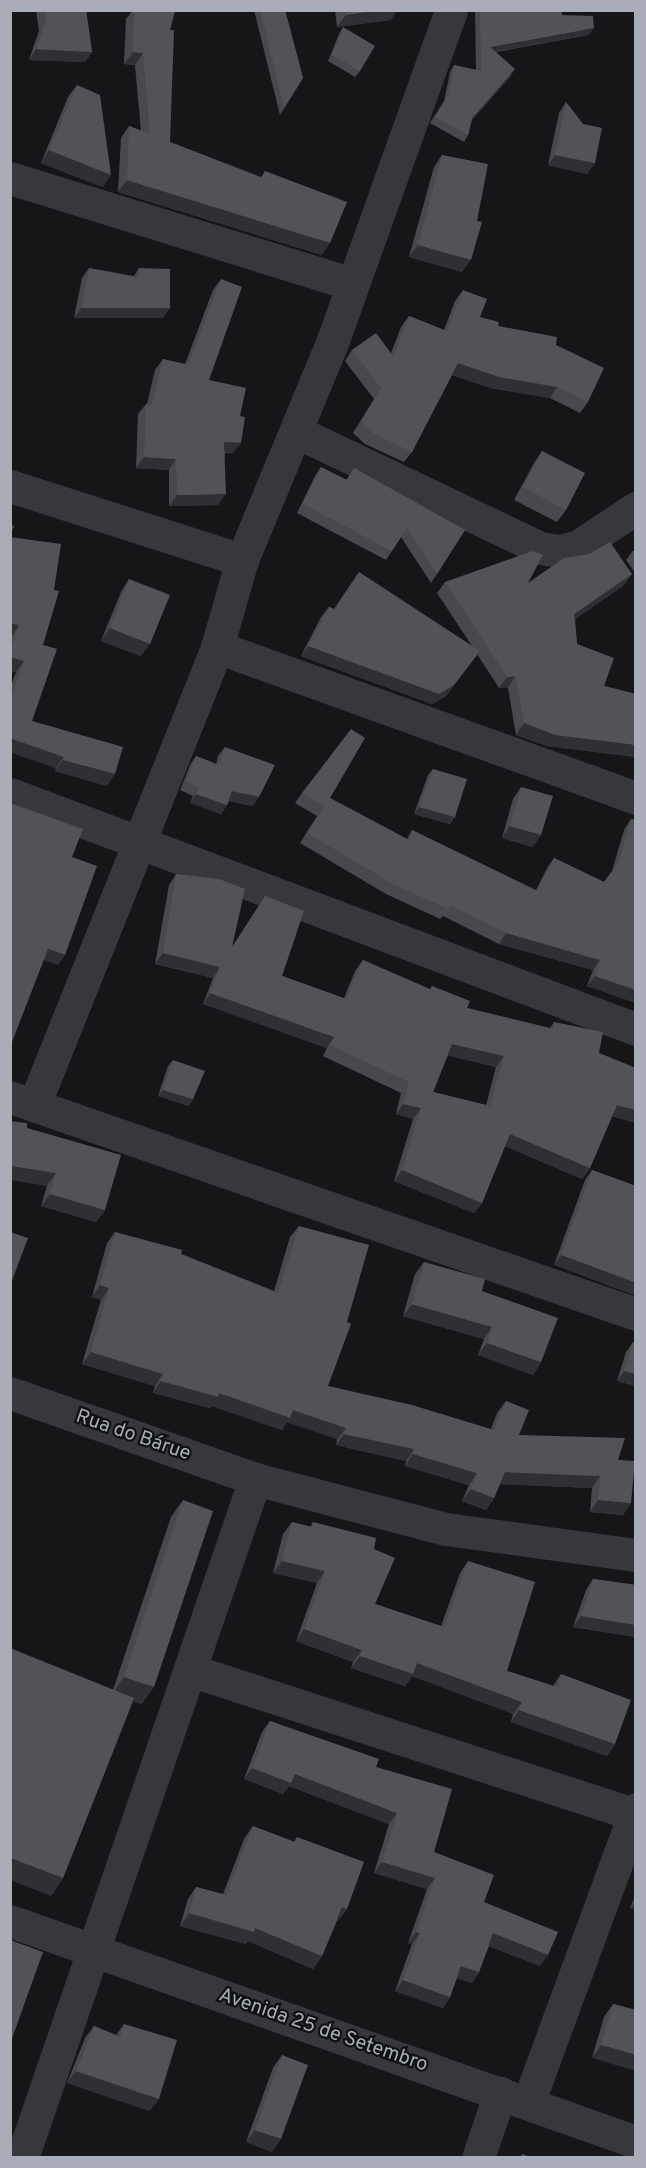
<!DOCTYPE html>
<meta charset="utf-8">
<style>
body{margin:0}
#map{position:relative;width:646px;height:2168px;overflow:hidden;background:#161618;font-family:Overpass,sans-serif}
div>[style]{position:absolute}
.minor>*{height:33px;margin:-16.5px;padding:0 16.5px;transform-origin:16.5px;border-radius:16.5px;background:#37383d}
.wall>*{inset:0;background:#47494d}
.shaded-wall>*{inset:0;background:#2f3033}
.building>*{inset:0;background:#525359}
span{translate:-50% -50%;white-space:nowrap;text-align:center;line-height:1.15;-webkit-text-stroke:4.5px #111113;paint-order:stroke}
.street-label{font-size:20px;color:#a8adb8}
.frame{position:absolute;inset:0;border:12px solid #a8adb8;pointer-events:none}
</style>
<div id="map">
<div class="minor">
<div style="left:10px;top:178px;width:358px;rotate:17.2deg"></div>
<div style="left:297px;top:432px;width:269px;rotate:25.5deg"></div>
<div style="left:540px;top:548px;width:19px;rotate:9deg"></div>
<div style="left:559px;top:551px;width:18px;rotate:-13deg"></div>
<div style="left:577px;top:547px;width:71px;rotate:-33.5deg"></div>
<div style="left:10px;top:486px;width:244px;rotate:17.7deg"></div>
<div style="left:217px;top:647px;width:445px;rotate:19.8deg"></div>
<div style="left:10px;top:794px;width:669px;rotate:20.58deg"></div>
<div style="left:10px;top:1097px;width:663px;rotate:19.12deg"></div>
<div style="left:34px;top:1105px;width:493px;rotate:-68.2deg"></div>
<div style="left:217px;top:647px;width:91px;rotate:-74deg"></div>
<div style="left:242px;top:560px;width:238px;rotate:-67.5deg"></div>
<div style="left:333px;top:340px;width:350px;rotate:-70.3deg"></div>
<div style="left:10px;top:1393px;width:260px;rotate:19.3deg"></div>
<div style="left:255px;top:1479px;width:197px;rotate:14.7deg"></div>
<div style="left:446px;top:1529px;width:192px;rotate:7.8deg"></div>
<div style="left:190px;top:1670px;width:469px;rotate:18deg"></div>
<div style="left:10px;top:1921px;width:664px;rotate:19.44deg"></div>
<div style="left:528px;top:2103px;width:313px;rotate:-69.8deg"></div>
<div style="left:22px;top:2158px;width:718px;rotate:-71.06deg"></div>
<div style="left:478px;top:2158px;width:69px;rotate:-71.3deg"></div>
</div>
<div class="wall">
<div style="clip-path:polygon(36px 10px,86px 10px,92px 52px,85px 62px,29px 60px,39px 31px)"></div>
<div style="clip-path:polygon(133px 10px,175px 10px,170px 30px,170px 142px,261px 177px,265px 171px,322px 255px,118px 192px,121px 138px,129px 126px,141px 131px,135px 65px,124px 64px,126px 19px)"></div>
<div style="clip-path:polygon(254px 10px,285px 10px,303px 78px,280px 115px)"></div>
<div style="clip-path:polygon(335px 10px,397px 10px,391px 20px,337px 27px)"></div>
<div style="clip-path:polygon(475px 10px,561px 10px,562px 15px,589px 35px,496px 52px,511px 76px,472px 120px,468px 135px,464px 142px,430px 123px,444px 101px,450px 72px,454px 65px,476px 70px)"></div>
<div style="clip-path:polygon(343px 27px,360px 71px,355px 77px,328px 61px,339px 34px)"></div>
<div style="clip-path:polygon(77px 85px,103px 187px,41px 163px,68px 97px)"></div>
<div style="clip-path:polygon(566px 102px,583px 124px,595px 163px,587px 174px,548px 165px,559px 113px)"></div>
<div style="clip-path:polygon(442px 155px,462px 272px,409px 257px,434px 167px)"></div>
<div style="clip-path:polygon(89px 268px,134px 276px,139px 268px,163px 318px,74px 318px,82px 278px)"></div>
<div style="clip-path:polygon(221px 279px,209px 380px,233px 453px,225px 453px,218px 505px,169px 506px,169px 470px,136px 468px,138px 414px,146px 404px,147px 404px,155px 370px,163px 359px,185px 364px,213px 290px)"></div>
<div style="clip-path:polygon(463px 290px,480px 317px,498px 326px,556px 345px,588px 402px,580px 413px,550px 398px,491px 388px,452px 375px,412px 452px,404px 462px,365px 444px,353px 433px,374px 399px,345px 361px,352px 350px,391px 353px,401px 327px,409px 316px,444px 330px,455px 301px)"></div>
<div style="clip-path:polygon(542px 451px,566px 510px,557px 522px,514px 500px,534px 463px)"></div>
<div style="clip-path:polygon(321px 467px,346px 480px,354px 468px,465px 530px,431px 583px,401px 537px,386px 560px,297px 513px,315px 476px)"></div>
<div style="clip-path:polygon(10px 537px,43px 645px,32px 721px,107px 786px,55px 771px,56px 768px,10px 752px,10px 689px,16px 672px,10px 671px)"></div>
<div style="clip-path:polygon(636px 549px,636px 574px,626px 560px,632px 552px)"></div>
<div style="clip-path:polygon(632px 574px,624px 585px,575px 619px,577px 644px,604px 686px,636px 694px,636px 757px,547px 746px,516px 735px,508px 688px,499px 688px,477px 654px,446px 696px,432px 704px,301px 656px,321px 617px,329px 607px,334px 609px,472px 646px,437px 593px,445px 582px,528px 583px)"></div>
<div style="clip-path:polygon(129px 579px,141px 656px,101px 641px,121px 592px)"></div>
<div style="clip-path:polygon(225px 747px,253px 806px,229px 801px,227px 805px,221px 814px,190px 803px,193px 796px,180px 790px,190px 765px,196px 756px,216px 764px,218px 756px)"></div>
<div style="clip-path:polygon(433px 769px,455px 817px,450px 824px,414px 814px,428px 775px)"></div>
<div style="clip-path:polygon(521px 787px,533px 847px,502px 838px,513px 799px)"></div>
<div style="clip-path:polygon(302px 793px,330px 798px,407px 839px,412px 830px,536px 890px,547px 868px,554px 858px,604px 882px,612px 871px,624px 830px,631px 819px,636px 1003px,587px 986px,593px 970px,499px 944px,443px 916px,440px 919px,386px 894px,300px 843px,317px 816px,295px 803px)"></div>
<div style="clip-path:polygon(evenodd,176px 874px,233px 945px,282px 976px,344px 998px,355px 971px,363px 960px,430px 989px,432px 986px,467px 1008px,550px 1028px,554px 1022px,599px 1053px,636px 1123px,612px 1116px,590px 1168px,582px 1179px,505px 1146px,482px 1203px,474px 1213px,394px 1181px,413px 1119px,396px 1114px,401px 1093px,323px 1056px,327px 1048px,203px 1004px,213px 978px,155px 964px,169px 885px,176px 874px,448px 1055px,496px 1067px,486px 1105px,433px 1092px,448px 1055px)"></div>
<div style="clip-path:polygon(173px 1060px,193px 1099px,189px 1106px,158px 1096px,168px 1066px)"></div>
<div style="clip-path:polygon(27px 1128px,105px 1210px,96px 1222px,41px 1206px,47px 1186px)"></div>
<div style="clip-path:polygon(592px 1170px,636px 1186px,554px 1265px,585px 1180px)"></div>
<div style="clip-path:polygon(299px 1226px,328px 1386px,491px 1429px,497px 1413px,506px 1401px,519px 1435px,618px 1460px,631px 1503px,623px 1515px,590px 1512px,592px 1488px,500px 1484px,494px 1498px,486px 1510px,462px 1501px,469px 1485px,405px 1466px,406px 1461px,336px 1445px,337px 1439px,287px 1422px,282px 1430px,212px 1406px,210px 1408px,153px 1393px,155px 1386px,82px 1364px,101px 1300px,92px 1297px,107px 1243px,115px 1232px,181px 1254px,274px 1291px,290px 1237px)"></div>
<div style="clip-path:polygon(424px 1262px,482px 1291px,541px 1362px,533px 1375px,478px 1355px,484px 1339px,403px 1316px,415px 1274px)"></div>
<div style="clip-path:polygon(633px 1342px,636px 1343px,636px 1386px,617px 1381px,626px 1352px)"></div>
<div style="clip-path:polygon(183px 1500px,142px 1704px,133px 1701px,63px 1878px,51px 1896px,113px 1690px,171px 1517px)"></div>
<div style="clip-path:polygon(292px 1522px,310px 1527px,313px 1522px,374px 1549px,375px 1604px,441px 1626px,460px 1573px,468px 1561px,507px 1671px,553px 1686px,561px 1674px,615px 1744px,607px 1756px,511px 1722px,513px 1714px,412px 1676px,405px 1686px,351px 1668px,353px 1662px,296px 1641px,317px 1583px,273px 1573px,283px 1534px)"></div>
<div style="clip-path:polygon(593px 1579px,636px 1585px,636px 1637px,573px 1627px,586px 1590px)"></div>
<div style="clip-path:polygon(270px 1721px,376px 1767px,434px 1852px,484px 1902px,540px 1966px,489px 1946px,479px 1972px,472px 1983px,457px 1978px,450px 1997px,443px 2008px,395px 1991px,412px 1944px,408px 1943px,427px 1889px,374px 1873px,389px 1824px,289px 1786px,283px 1794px,244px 1779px,262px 1732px)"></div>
<div style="clip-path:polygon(253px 1826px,294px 1842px,297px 1837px,347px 1909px,338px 1921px,337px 1921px,322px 1956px,313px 1969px,248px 1941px,246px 1944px,180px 1926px,188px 1899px,196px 1887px,223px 1894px,244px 1839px)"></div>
<div style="clip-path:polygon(636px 1894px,636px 1910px,630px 1908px)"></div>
<div style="clip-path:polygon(613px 2004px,636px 2010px,592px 2058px,604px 2017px)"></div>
<div style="clip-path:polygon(124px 2024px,150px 2111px,67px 2083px,85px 2038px,94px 2026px,116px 2035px)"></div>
<div style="clip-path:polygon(282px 2055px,272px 2152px,246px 2142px,273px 2068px)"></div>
</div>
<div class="shaded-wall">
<div style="clip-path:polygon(378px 10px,397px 10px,391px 20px,337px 27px,346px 15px)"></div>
<div style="clip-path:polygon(594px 28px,589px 35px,486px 53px,490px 47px)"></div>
<div style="clip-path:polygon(36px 49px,92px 52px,85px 62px,29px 60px)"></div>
<div style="clip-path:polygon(133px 52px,143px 53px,135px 65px,124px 64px)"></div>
<div style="clip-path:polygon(515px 69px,511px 76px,467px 125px,472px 118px)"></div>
<div style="clip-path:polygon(49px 150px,111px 175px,103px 187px,41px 163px)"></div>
<div style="clip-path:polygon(555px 155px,595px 163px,587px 174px,548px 165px)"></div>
<div style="clip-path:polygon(127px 180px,330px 243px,322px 255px,118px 192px)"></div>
<div style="clip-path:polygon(418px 245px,471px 260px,462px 272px,409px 257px)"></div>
<div style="clip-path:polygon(81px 308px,170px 308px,163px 318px,74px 318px)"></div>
<div style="clip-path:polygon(458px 363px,557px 387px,550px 398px,491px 388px,450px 374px)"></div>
<div style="clip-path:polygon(224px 442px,241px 443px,233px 453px,217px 452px)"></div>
<div style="clip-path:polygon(144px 457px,176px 459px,169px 470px,136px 468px)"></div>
<div style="clip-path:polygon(226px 494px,218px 505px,169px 506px,177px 495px)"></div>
<div style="clip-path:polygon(632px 574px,624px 585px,566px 625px,574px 614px)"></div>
<div style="clip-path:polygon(10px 623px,19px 625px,11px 637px,10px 637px)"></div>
<div style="clip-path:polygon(110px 628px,150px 644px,141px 656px,101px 641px)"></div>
<div style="clip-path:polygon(308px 646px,480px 651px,446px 696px,432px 704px,301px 656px)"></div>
<div style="clip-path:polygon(10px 657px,24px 661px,16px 672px,10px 671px)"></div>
<div style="clip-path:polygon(515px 676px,508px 688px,499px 688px,507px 677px)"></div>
<div style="clip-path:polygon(524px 723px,636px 745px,636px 757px,547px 746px,516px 735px)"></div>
<div style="clip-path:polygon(10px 738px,64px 757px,56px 768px,10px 752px)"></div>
<div style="clip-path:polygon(63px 760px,115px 774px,107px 786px,55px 771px)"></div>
<div style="clip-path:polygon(232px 791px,259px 797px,253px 806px,226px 800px)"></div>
<div style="clip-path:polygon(196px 794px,227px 805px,221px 814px,190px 803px)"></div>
<div style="clip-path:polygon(419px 807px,455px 817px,450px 824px,414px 814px)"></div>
<div style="clip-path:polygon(510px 826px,541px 835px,533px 847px,502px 838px)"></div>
<div style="clip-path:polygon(506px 933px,600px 960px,593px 970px,499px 944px)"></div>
<div style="clip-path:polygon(48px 949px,65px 955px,58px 965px,40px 959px)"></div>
<div style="clip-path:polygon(163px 953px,220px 967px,213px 978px,155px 964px)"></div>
<div style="clip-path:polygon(595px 976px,636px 990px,636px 1003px,587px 986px)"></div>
<div style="clip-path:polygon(210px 993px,334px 1037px,327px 1048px,203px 1004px)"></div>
<div style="clip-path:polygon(452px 1044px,504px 1056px,496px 1067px,445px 1055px)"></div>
<div style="clip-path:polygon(163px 1090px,193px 1099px,189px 1106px,158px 1096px)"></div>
<div style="clip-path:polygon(403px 1104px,421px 1108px,413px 1119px,396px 1114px)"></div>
<div style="clip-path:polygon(617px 1105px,636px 1110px,636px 1123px,610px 1115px)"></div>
<div style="clip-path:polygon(510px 1134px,590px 1168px,582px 1179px,503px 1145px)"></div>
<div style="clip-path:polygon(10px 1166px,56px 1173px,47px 1186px,10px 1180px)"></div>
<div style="clip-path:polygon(402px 1170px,482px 1203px,474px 1213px,394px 1181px)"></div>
<div style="clip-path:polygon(50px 1194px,105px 1210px,96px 1222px,41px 1206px)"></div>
<div style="clip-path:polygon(561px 1255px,636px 1283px,636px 1296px,554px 1265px)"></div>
<div style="clip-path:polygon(100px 1285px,109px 1288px,101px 1300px,92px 1297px)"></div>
<div style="clip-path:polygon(412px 1304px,492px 1327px,484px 1339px,403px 1316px)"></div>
<div style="clip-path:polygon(487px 1343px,541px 1362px,533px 1375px,478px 1355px)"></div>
<div style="clip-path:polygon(91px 1352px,163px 1374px,155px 1386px,82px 1364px)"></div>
<div style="clip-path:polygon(624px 1371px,636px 1374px,636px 1386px,617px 1381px)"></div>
<div style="clip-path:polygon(161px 1381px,293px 1410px,346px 1428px,337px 1439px,287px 1422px,282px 1430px,212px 1406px,210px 1408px,153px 1393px)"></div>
<div style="clip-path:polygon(344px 1434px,414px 1449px,406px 1461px,336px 1445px)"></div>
<div style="clip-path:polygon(413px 1454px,477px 1473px,469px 1485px,405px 1466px)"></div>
<div style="clip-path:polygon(505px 1472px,600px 1476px,592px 1488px,496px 1484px)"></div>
<div style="clip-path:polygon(471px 1489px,494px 1498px,486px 1510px,462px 1501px)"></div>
<div style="clip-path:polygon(598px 1500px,631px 1503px,623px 1515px,590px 1512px)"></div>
<div style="clip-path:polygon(282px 1561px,325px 1571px,317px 1583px,273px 1573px)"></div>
<div style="clip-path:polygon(581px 1616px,636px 1625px,636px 1637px,573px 1627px)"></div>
<div style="clip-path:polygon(304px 1629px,362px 1650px,353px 1662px,296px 1641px)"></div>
<div style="clip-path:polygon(360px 1656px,417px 1663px,522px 1702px,513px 1714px,412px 1676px,405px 1686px,351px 1668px)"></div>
<div style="clip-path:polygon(124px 1677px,154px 1687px,142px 1704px,112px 1694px)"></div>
<div style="clip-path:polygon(519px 1710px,615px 1744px,607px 1756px,511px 1722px)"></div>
<div style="clip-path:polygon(252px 1768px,295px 1774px,397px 1813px,389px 1824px,289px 1786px,283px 1794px,244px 1779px)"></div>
<div style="clip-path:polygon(10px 1858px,63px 1878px,51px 1896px,10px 1880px)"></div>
<div style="clip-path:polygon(382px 1862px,435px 1878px,427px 1889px,374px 1873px)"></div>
<div style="clip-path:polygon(635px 1902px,636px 1902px,636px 1910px,630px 1908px)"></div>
<div style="clip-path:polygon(342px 1907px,347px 1909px,338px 1921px,334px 1920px)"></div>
<div style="clip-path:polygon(189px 1913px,255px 1928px,322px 1956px,313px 1969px,248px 1941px,246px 1944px,180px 1926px)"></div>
<div style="clip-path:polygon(416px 1932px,420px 1933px,412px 1944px,408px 1943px)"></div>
<div style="clip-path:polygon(493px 1933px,548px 1955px,540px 1966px,485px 1944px)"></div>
<div style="clip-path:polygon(461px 1966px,479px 1972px,472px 1983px,453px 1977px)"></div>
<div style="clip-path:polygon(403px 1980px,450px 1997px,443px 2008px,395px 1991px)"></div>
<div style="clip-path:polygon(601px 2045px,636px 2055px,636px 2071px,592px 2058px)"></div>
<div style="clip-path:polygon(76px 2071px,159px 2099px,150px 2111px,67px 2083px)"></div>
<div style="clip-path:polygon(255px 2130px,281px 2139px,272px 2152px,246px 2142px)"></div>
</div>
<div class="building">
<div style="clip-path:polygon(45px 10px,86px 10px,92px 52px,36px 49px,46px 20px)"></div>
<div style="clip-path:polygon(134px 10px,175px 10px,170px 30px,174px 30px,170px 142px,262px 178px,265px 171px,347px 202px,330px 243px,127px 180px,129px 126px,150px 134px,143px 53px,133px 52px)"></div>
<div style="clip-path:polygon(260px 10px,285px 10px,303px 78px,284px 108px)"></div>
<div style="clip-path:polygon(345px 10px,378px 10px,346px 15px)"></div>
<div style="clip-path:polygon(480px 10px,561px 10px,562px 15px,593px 16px,594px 28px,490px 47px,515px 69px,472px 118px,468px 135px,435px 117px,448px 95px,454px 65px,481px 71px)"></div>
<div style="clip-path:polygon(343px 27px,375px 46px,360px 71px,332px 55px)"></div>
<div style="clip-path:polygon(77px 85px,100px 95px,111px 175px,49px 150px)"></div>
<div style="clip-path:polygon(566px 102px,583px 124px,602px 128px,595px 163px,555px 155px)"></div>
<div style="clip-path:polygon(442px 155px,488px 164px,477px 221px,482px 222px,471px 260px,418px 245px)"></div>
<div style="clip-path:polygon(89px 268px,139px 278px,139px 268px,170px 269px,170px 308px,81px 308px)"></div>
<div style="clip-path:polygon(221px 279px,242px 287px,209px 380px,246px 388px,240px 416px,245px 417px,241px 443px,224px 442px,226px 494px,177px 495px,176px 459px,144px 457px,146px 404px,152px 405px,163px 359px,188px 365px)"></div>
<div style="clip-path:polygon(463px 290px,487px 299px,480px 317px,499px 322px,498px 326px,557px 337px,556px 345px,604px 368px,588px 402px,557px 387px,499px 377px,458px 363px,412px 452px,373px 433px,361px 422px,381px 388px,352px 350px,376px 333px,393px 356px,409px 316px,447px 331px)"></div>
<div style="clip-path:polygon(542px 451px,585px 473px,566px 510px,523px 487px)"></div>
<div style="clip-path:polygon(321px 467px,347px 480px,354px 468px,465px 530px,437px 574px,407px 528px,392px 551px,303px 504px)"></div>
<div style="clip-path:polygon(10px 525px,14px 526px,10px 536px)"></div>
<div style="clip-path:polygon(10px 537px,61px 544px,54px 590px,59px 591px,43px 645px,57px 649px,32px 721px,123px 747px,115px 774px,63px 760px,64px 757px,10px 738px,10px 701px,24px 661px,10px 657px,10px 652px,19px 625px,10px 623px)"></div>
<div style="clip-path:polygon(610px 542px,632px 574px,574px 614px,577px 644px,614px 658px,604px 686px,636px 694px,636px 745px,555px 735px,524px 723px,515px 676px,507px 677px,445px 582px,533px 551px,543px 555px,528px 583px,564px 558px,589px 554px)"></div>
<div style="clip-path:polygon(636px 549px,636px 557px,632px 552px)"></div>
<div style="clip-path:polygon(359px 572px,480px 651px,454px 685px,439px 694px,308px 646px,329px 607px,334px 609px)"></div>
<div style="clip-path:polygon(129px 579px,170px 595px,150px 644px,110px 628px)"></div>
<div style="clip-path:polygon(351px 729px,365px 738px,330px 798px,409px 840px,412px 830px,537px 891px,554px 858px,604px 882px,619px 862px,631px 819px,636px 820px,636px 990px,595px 976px,600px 960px,506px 933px,450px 905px,448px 909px,393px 884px,307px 833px,325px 806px,302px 793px)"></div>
<div style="clip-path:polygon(225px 747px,275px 765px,259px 797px,232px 791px,227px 805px,196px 794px,199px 787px,186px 781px,196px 756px,219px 765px)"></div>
<div style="clip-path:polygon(433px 769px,467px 779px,455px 817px,419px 807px)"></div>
<div style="clip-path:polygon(521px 787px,553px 796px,541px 835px,510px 826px)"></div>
<div style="clip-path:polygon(10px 803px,83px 829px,72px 857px,97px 866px,65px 955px,48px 949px,12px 1042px,10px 1042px)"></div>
<div style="clip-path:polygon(evenodd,176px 874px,219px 879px,245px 889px,232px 947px,265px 896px,304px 911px,282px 976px,346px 999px,363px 960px,431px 990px,432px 986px,470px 1001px,467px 1008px,553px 1029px,554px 1022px,603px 1032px,599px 1053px,636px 1068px,636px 1110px,617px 1105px,590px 1168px,510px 1134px,482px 1203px,402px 1170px,421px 1108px,403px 1104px,409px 1082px,330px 1045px,334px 1037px,210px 993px,220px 967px,163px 953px,176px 874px,452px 1044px,504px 1056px,490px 1106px,433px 1092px,452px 1044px)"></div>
<div style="clip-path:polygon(173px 1060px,205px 1071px,193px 1099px,163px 1090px)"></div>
<div style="clip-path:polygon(10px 1121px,27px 1123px,27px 1128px,121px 1155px,105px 1210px,50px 1194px,56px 1173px,10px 1166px)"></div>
<div style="clip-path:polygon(592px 1170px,636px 1186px,636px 1283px,561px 1255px)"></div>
<div style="clip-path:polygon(299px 1226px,369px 1245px,347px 1322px,351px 1324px,328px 1386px,412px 1405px,494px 1430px,506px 1401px,529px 1410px,519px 1435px,625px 1438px,618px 1460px,635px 1461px,631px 1503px,598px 1500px,600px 1476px,505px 1472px,494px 1498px,471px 1489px,477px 1473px,413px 1454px,414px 1449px,344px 1434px,346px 1428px,293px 1410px,290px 1418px,219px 1393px,218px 1397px,161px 1381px,163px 1374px,91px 1352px,109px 1288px,100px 1285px,115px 1232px,182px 1250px,181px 1254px,278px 1293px)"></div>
<div style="clip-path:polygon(10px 1232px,28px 1238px,10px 1286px)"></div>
<div style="clip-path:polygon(424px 1262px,485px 1279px,482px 1291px,558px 1318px,541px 1362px,487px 1343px,492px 1327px,412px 1304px)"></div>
<div style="clip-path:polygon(633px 1342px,636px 1343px,636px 1374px,624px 1371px)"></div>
<div style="clip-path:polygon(183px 1500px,213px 1511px,154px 1687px,124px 1677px)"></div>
<div style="clip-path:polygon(292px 1522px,312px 1527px,313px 1522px,376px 1538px,374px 1549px,395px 1558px,375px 1604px,444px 1627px,468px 1561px,535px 1582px,507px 1671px,557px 1687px,561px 1674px,631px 1700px,615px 1744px,519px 1710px,522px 1702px,417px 1663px,413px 1674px,360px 1656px,362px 1650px,304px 1629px,325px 1571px,282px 1561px)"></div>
<div style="clip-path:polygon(593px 1579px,636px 1585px,636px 1625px,581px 1616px)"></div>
<div style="clip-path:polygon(10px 1648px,134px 1698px,63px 1878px,10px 1858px)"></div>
<div style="clip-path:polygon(270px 1721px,379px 1759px,376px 1767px,452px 1789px,434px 1852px,494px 1875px,484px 1902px,558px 1932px,548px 1955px,493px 1933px,479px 1972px,461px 1966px,450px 1997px,403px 1980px,420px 1933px,416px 1932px,435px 1878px,382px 1862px,397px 1813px,295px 1774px,291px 1783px,252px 1768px)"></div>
<div style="clip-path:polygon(253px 1826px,295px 1842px,297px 1837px,364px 1862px,347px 1909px,342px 1907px,322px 1956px,255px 1928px,254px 1932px,189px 1913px,196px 1887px,226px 1895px)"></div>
<div style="clip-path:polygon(10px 1940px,43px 1952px,10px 2044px)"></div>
<div style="clip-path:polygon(613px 2004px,636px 2010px,636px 2055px,601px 2045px)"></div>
<div style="clip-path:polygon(124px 2024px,177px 2040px,159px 2099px,76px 2071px,94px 2026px,120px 2037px)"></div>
<div style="clip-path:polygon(282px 2055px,308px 2065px,281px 2139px,255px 2130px)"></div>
<div style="clip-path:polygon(522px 2154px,531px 2157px,521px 2157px)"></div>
</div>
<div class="street-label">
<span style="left:133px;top:1436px;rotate:19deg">Rua do Bárue</span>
<span style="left:323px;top:2031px;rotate:19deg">Avenida 25 de Setembro</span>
</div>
<div class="frame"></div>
</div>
